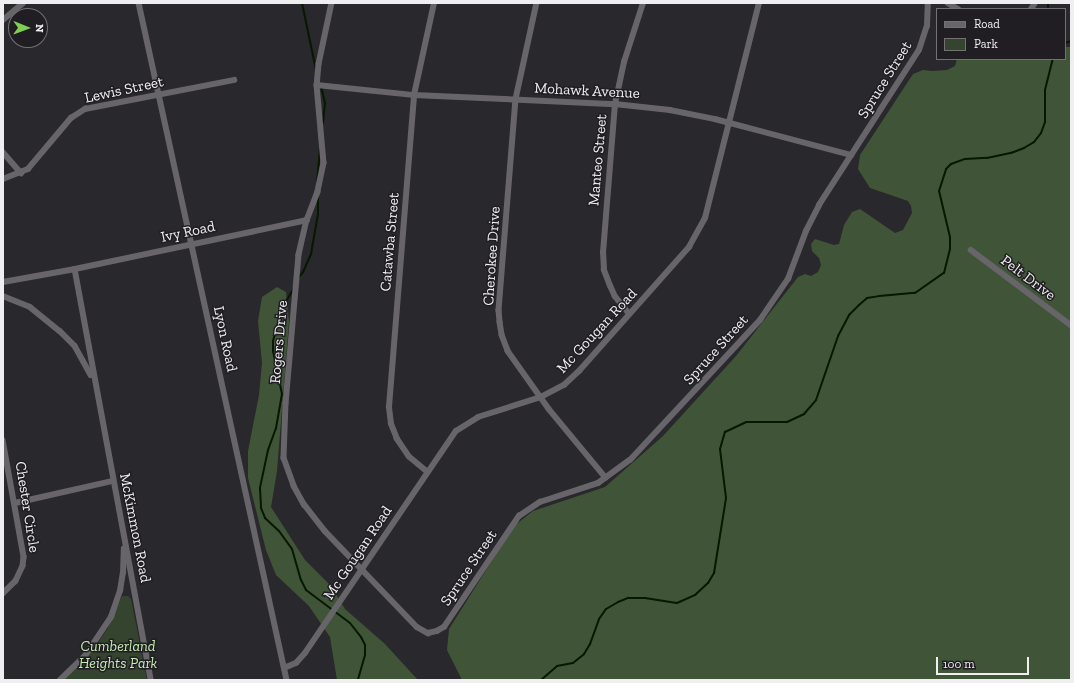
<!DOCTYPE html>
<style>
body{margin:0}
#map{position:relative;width:1074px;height:683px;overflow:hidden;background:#29282c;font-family:"Zilla Slab",serif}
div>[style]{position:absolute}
.green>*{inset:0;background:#35442f}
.forest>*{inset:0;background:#405537}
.stream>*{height:2px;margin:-1px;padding:0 1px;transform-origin:1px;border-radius:1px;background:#061800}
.street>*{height:5.5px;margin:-2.75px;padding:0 2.75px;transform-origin:2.75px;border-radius:2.75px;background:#67656a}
span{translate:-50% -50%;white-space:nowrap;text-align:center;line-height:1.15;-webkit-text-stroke:3px #201e22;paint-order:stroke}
.street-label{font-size:15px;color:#efeef1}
.park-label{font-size:15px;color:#c6edb4;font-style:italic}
.frame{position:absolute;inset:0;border:4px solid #efeef1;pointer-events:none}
.legend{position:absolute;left:936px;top:8px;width:130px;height:52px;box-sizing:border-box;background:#201e22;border:1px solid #737175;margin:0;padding:5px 7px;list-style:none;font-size:12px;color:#efeef1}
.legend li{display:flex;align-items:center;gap:8px;height:20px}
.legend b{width:20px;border:1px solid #737175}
.north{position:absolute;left:8px;top:8px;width:40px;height:40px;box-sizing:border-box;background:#201e22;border:1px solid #737175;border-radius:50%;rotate:91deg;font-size:11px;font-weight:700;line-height:16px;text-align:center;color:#efeef1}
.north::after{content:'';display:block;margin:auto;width:14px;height:18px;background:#7fd052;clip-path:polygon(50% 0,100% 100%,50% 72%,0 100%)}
.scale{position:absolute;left:936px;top:657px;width:93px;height:18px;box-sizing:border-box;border:2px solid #efeef1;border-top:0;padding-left:5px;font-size:12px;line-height:14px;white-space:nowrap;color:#efeef1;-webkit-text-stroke:3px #201e22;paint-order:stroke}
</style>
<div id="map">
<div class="green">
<div style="clip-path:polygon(122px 596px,128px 596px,131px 599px,147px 680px,60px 680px,87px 657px,95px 647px,108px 628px)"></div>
</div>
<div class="forest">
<div style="clip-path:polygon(1065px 47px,1071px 47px,1071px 680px,462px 680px,447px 650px,449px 629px,514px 526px,533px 511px,605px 487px,663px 436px,736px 356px,798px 277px,805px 274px,811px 276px,818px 272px,821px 265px,819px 258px,812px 251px,811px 244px,815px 239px,834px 245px,839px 244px,844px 225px,852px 212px,860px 209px,895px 233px,903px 230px,912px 213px,911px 206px,908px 201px,870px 188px,858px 169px,860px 155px,913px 74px,923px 70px,932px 71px,947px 70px,955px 66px,957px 59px,1065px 59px)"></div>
<div style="clip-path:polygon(277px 287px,286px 292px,289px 322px,277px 471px,271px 507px,305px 560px,331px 586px,345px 609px,385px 644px,418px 680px,337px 680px,330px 637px,309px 606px,276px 575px,266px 550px,248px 478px,248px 451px,259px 395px,262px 363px,258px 321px,262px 297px)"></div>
</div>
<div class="stream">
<div style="left:302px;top:3px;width:68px;rotate:78.2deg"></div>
<div style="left:1048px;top:3px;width:6px;rotate:90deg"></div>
<div style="left:1065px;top:43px;width:6px;rotate:-18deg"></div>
<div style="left:321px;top:86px;width:17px;rotate:77deg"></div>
<div style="left:325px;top:103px;width:20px;rotate:96deg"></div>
<div style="left:317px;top:183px;width:34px;rotate:-85deg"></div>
<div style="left:298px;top:278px;width:8px;rotate:-50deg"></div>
<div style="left:303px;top:272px;width:20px;rotate:-66deg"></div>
<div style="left:311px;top:254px;width:41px;rotate:-80.1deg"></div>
<div style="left:318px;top:214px;width:17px;rotate:-90deg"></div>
<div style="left:294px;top:288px;width:21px;rotate:121deg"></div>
<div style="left:283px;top:306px;width:37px;rotate:106deg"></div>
<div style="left:273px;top:342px;width:9px;rotate:90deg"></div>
<div style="left:273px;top:351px;width:44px;rotate:78.2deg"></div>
<div style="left:282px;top:394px;width:35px;rotate:100deg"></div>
<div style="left:276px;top:428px;width:23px;rotate:110deg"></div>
<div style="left:268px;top:450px;width:39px;rotate:102deg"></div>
<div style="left:260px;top:488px;width:20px;rotate:87deg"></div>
<div style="left:261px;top:508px;width:11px;rotate:68deg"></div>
<div style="left:265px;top:518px;width:19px;rotate:43deg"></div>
<div style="left:279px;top:531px;width:22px;rotate:54deg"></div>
<div style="left:292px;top:549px;width:32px;rotate:74deg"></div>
<div style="left:301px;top:580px;width:11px;rotate:63deg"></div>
<div style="left:306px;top:590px;width:55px;rotate:36.9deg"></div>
<div style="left:350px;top:623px;width:18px;rotate:52deg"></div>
<div style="left:361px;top:637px;width:9px;rotate:63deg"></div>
<div style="left:365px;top:645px;width:10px;rotate:90deg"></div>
<div style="left:365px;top:655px;width:26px;rotate:106deg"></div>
<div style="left:541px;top:680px;width:21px;rotate:-41deg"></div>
<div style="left:557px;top:666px;width:16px;rotate:-11deg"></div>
<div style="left:573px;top:663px;width:14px;rotate:-39deg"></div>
<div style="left:584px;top:654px;width:12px;rotate:-59deg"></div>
<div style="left:590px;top:644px;width:27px;rotate:-70deg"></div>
<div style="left:599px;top:619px;width:12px;rotate:-55deg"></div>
<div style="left:606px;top:609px;width:14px;rotate:-30deg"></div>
<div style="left:618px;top:602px;width:11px;rotate:-22deg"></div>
<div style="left:628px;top:598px;width:17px"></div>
<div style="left:645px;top:598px;width:32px;rotate:9deg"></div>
<div style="left:677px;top:603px;width:20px;rotate:-24deg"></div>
<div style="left:695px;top:595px;width:18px;rotate:-43deg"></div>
<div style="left:708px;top:583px;width:12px;rotate:-59deg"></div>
<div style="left:714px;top:573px;width:76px;rotate:-80.9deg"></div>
<div style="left:726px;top:498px;width:49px;rotate:-97deg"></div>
<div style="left:720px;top:449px;width:18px;rotate:-74deg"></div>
<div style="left:725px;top:432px;width:23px;rotate:-25deg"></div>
<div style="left:746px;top:422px;width:41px"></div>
<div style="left:787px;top:422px;width:19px;rotate:-25deg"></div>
<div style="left:804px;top:414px;width:18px;rotate:-49deg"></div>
<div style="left:816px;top:400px;width:68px;rotate:-71deg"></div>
<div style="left:838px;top:336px;width:24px;rotate:-62deg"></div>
<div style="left:849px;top:315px;width:14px;rotate:-45deg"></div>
<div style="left:859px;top:305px;width:11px;rotate:-41deg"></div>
<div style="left:867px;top:298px;width:12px;rotate:-9deg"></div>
<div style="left:879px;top:296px;width:36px;rotate:-5deg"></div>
<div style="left:915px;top:293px;width:35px;rotate:-35deg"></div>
<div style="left:944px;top:273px;width:25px;rotate:-76deg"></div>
<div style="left:950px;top:249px;width:12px;rotate:-90deg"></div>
<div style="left:950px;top:237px;width:47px;rotate:-103.4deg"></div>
<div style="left:939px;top:191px;width:23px;rotate:-72deg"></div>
<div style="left:946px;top:169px;width:7px;rotate:-45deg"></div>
<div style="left:951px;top:164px;width:15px;rotate:-20deg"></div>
<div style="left:965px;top:159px;width:22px;rotate:-3deg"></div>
<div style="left:987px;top:158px;width:25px;rotate:-12deg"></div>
<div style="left:1011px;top:153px;width:14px;rotate:-21deg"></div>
<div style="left:1024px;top:148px;width:12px;rotate:-31deg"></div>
<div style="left:1034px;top:142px;width:11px;rotate:-52deg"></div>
<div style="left:1041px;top:133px;width:12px;rotate:-70deg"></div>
<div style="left:1045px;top:122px;width:32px;rotate:-90deg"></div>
<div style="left:1045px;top:90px;width:32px;rotate:-76deg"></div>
</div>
<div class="street">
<div style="left:139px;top:3px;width:693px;rotate:77.67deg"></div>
<div style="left:332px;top:3px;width:62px;rotate:102deg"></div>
<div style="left:319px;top:64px;width:21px;rotate:95deg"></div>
<div style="left:317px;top:85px;width:78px;rotate:84.9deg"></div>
<div style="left:324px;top:163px;width:30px;rotate:102deg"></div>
<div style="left:318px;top:192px;width:30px;rotate:111deg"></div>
<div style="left:307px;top:220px;width:36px;rotate:103deg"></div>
<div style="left:299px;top:255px;width:149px;rotate:95deg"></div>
<div style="left:286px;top:403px;width:55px;rotate:92.1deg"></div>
<div style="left:284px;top:458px;width:30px;rotate:70deg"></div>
<div style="left:294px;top:486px;width:21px;rotate:61deg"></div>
<div style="left:304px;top:504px;width:34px;rotate:52deg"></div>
<div style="left:325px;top:531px;width:133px;rotate:46.2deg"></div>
<div style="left:417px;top:627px;width:13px;rotate:29deg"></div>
<div style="left:428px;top:633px;width:9px;rotate:-13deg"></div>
<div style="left:437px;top:631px;width:8px;rotate:-30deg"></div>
<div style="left:444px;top:627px;width:134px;rotate:-56deg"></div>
<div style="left:519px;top:516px;width:25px;rotate:-34deg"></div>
<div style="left:540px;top:502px;width:61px;rotate:-18.1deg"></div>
<div style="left:598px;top:483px;width:39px;rotate:-36deg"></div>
<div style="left:630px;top:460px;width:191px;rotate:-47.1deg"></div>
<div style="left:760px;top:320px;width:50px;rotate:-55.7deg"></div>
<div style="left:788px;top:279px;width:51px;rotate:-69.4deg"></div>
<div style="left:806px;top:231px;width:29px;rotate:-63deg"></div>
<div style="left:819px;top:205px;width:184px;rotate:-57.2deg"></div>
<div style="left:919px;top:50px;width:25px;rotate:-72deg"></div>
<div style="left:927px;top:26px;width:23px;rotate:-88deg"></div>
<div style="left:537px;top:3px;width:98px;rotate:102.3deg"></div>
<div style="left:516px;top:99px;width:212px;rotate:94.6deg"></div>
<div style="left:499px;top:310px;width:12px;rotate:85deg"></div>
<div style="left:500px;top:322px;width:13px;rotate:81deg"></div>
<div style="left:502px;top:335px;width:17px;rotate:69deg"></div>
<div style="left:508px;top:351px;width:71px;rotate:54.7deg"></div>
<div style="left:549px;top:409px;width:89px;rotate:50.4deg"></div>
<div style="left:948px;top:3px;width:12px;rotate:31deg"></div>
<div style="left:1031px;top:9px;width:7px;rotate:-56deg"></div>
<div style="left:3px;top:20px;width:26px;rotate:-40deg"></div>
<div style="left:317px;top:85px;width:98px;rotate:5.9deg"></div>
<div style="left:414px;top:95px;width:201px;rotate:2.6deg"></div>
<div style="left:615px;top:104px;width:55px;rotate:6.2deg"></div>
<div style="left:670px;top:110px;width:46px;rotate:11.3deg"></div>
<div style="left:715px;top:119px;width:141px;rotate:14.8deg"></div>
<div style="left:3px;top:152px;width:28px;rotate:49deg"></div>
<div style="left:3px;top:179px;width:27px;rotate:-22deg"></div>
<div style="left:28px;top:169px;width:67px;rotate:-49.9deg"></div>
<div style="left:71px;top:118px;width:17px;rotate:-33deg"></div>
<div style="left:85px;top:109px;width:152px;rotate:-11deg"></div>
<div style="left:971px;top:250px;width:125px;rotate:36.9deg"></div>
<div style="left:75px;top:269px;width:418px;rotate:79.5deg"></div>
<div style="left:3px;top:282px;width:73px;rotate:-10.2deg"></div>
<div style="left:75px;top:269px;width:237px;rotate:-11.9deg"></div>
<div style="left:3px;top:296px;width:29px;rotate:22deg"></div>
<div style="left:30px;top:307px;width:38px;rotate:39deg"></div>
<div style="left:60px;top:331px;width:21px;rotate:45deg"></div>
<div style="left:75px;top:346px;width:33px;rotate:61deg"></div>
<div style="left:629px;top:314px;width:22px;rotate:-129deg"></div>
<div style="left:615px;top:297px;width:12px;rotate:-114deg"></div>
<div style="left:610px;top:286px;width:17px;rotate:-111deg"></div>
<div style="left:604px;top:270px;width:17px;rotate:-93deg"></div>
<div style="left:603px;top:253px;width:149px;rotate:-85.4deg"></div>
<div style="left:615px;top:104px;width:43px;rotate:-77.9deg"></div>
<div style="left:624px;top:62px;width:62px;rotate:-72.1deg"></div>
<div style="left:3px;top:440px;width:119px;rotate:79.8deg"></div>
<div style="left:24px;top:557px;width:9px;rotate:96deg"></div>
<div style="left:23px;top:566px;width:17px;rotate:115deg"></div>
<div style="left:16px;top:581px;width:18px;rotate:135deg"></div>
<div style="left:427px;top:472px;width:23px;rotate:-140deg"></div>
<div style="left:409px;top:457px;width:22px;rotate:-124deg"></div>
<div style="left:397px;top:439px;width:16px;rotate:-112deg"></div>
<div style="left:391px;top:424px;width:17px;rotate:-97deg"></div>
<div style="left:389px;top:407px;width:313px;rotate:-85.4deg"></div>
<div style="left:414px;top:95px;width:94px;rotate:-77.7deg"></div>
<div style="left:15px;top:503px;width:100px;rotate:-12.7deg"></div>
<div style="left:284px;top:668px;width:13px;rotate:-23deg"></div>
<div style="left:296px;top:663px;width:13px;rotate:-48deg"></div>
<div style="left:305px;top:653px;width:268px;rotate:-55.8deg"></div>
<div style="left:456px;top:431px;width:26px;rotate:-32deg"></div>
<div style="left:478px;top:417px;width:66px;rotate:-17.6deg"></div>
<div style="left:541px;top:397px;width:26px;rotate:-28deg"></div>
<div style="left:564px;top:385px;width:21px;rotate:-43deg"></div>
<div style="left:579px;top:371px;width:166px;rotate:-48.4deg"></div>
<div style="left:689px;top:247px;width:33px;rotate:-61deg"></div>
<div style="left:705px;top:218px;width:222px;rotate:-75.9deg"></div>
<div style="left:60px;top:680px;width:35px;rotate:-44deg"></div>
<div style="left:85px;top:656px;width:47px;rotate:-56.3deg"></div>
<div style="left:111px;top:617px;width:28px;rotate:-71deg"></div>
<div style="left:120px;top:591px;width:18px;rotate:-81deg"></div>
<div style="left:123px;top:573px;width:24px;rotate:-88deg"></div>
</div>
<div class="street-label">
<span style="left:885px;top:80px;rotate:-58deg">Spruce Street</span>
<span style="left:124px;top:90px;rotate:-12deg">Lewis Street</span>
<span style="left:587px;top:91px;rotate:3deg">Mohawk Avenue</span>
<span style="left:598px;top:160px;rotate:-85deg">Manteo Street</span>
<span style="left:188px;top:232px;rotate:-12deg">Ivy Road</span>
<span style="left:390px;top:242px;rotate:-85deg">Catawba Street</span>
<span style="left:492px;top:256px;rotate:-86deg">Cherokee Drive</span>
<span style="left:1028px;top:278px;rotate:37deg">Pelt Drive</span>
<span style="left:597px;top:331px;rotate:-47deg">Mc Gougan Road</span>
<span style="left:225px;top:339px;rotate:78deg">Lyon Road</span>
<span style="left:279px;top:342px;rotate:-85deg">Rogers Drive</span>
<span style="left:716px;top:350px;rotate:-48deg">Spruce Street</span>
<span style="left:27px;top:507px;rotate:81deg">Chester Circle</span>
<span style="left:135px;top:528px;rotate:79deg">McKimmon Road</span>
<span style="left:358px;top:553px;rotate:-56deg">Mc Gougan Road</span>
<span style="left:469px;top:568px;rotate:-56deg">Spruce Street</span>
</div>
<div class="park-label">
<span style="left:118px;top:655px">Cumberland<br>Heights Park</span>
</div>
<div class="frame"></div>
<ul class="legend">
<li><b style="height:5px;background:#67656a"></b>Road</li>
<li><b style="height:11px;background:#35442f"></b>Park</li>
</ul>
<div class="north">N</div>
<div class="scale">100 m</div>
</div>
